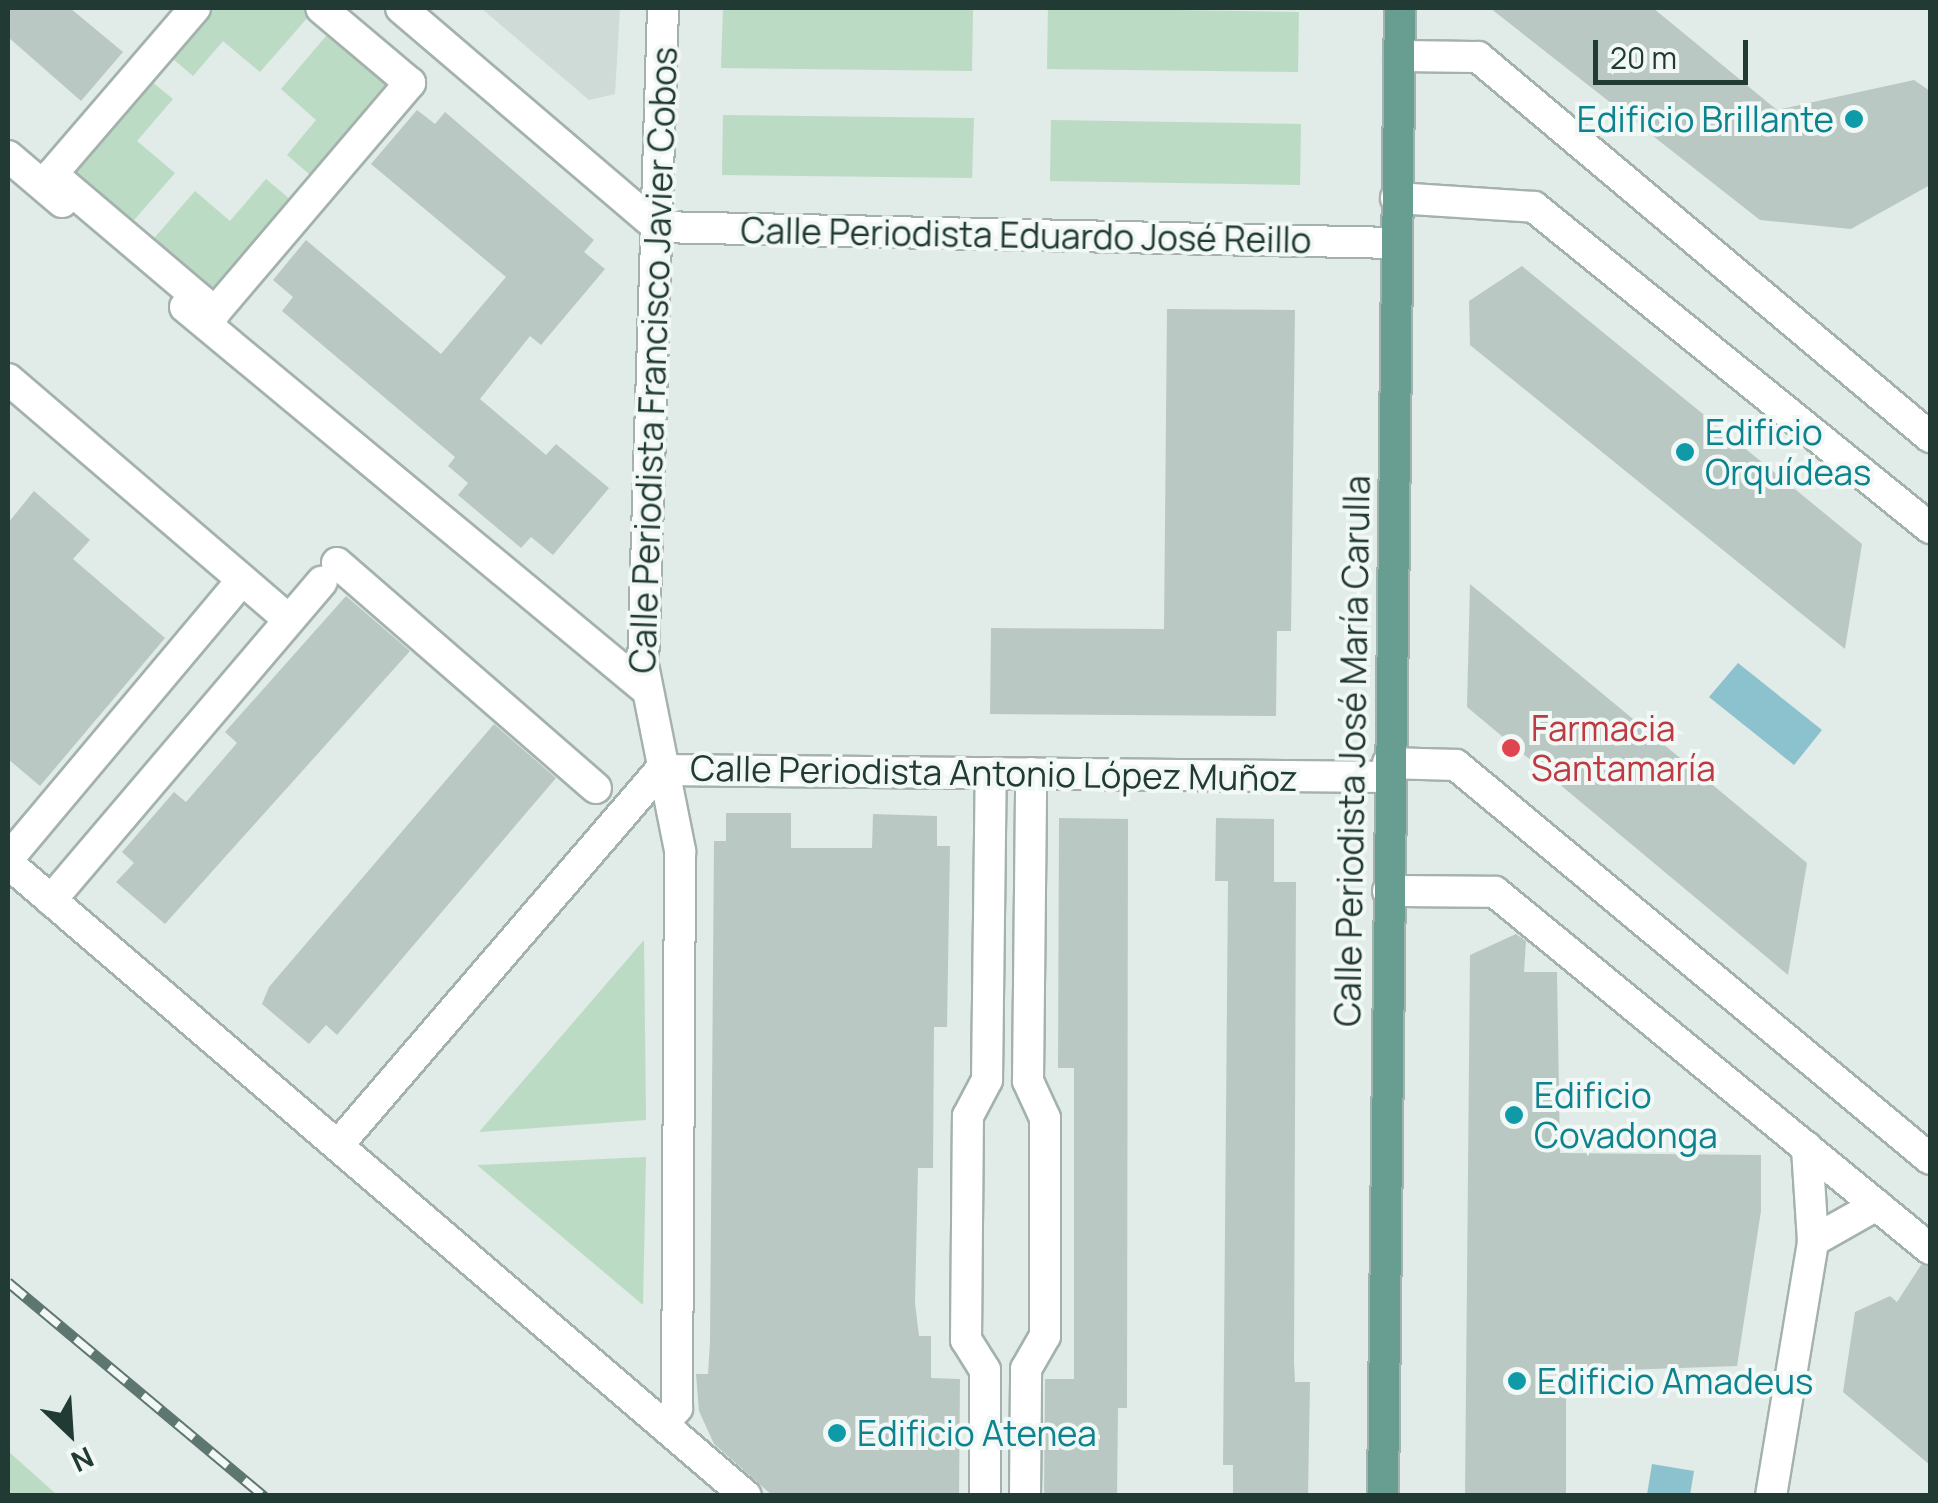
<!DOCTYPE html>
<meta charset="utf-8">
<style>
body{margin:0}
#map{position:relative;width:1938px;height:1503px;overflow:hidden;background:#e1ebe7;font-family:Manrope,sans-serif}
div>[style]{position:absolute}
.built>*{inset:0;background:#cfdbd6}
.green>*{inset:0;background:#bbdbc4}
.water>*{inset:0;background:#8cc2cd}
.building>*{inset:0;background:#bac8c3}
.roads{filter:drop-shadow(2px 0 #a4b2ae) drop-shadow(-2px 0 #a4b2ae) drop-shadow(0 2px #a4b2ae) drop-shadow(0 -2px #a4b2ae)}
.street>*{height:30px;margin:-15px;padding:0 15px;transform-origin:15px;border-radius:15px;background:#fff}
.secondary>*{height:30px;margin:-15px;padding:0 15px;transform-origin:15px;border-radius:15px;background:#fff}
.primary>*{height:30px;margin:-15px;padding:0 15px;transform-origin:15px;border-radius:15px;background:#689e91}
.rail>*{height:11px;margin-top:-5.5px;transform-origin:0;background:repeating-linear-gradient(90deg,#f1f8f5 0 22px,#5d7670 0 44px);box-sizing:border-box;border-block:2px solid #5d7670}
.dots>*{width:28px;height:28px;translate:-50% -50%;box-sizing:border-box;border:5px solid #f1f8f5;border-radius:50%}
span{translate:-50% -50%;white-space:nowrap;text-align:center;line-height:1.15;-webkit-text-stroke:8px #f1f8f5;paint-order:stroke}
.culture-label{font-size:35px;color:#0d838f}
.right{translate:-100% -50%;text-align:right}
.left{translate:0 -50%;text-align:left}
.street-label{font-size:35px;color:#223a34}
.health-label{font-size:35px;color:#be3a42}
.frame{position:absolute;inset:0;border:10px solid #223a34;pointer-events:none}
.north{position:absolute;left:20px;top:1383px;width:100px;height:100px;-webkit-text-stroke:8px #f1f8f5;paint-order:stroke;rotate:155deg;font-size:28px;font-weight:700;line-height:40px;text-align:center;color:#223a34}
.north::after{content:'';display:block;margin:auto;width:35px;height:45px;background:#223a34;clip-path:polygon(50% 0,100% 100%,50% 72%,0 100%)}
.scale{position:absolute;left:1593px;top:40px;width:155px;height:45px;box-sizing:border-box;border:5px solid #223a34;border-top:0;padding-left:12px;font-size:30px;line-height:35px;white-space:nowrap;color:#223a34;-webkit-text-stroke:8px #f1f8f5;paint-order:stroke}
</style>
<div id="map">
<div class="built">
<div style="clip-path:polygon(481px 8px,620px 8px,615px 94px,589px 100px)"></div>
</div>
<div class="green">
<div style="clip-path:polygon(195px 8px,316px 8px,260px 72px,223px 41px,193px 76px,160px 48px)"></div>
<div style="clip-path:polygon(723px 8px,973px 10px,972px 71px,721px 68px)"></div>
<div style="clip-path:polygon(1048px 8px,1299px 12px,1298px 72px,1047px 69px)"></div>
<div style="clip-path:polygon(338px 22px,410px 83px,323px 186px,287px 155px,316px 120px,281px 89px)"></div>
<div style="clip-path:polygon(140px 72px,173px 99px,137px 141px,175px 173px,122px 234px,52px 174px)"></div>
<div style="clip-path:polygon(723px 115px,974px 118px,972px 178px,722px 175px)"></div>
<div style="clip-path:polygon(1051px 120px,1301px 124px,1300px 185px,1050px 181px)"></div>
<div style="clip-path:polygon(266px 179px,303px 210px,215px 312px,143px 251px,195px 191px,230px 221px)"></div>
<div style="clip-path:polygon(644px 940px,646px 1120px,479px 1132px)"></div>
<div style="clip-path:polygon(646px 1157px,643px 1305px,477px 1165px)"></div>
<div style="clip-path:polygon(8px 1451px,57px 1495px,8px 1495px)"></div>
</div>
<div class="water">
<div style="clip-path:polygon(1738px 663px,1822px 730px,1794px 765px,1709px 697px)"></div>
<div style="clip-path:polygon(1652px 1464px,1694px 1471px,1690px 1495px,1647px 1495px)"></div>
</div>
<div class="building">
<div style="clip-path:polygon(8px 8px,70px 8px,123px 52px,81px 101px,8px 37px)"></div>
<div style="clip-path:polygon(1490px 8px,1653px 8px,1777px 110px,1914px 80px,1930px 91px,1930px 185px,1851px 229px,1760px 220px)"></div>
<div style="clip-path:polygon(417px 110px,435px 124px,445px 112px,594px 240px,584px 252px,605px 269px,541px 345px,530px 336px,480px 399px,546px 455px,556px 444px,609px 488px,553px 555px,531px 537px,521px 548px,458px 495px,468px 483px,448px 466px,455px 457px,282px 311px,293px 297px,273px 280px,306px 240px,441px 354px,506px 277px,371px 164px)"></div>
<div style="clip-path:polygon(1522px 266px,1862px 544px,1845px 649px,1470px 345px,1469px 301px)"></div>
<div style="clip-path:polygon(1167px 309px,1295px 310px,1291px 631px,1277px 631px,1276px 716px,990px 714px,991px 628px,1164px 629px)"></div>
<div style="clip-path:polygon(34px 491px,90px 540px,73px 559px,165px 638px,40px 786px,8px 759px,8px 523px)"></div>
<div style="clip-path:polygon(1470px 584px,1807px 863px,1788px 975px,1467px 707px)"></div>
<div style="clip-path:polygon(346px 596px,410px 651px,165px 924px,116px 882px,134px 863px,122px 852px,174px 792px,186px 802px,237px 743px,225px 732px)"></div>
<div style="clip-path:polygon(494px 724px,556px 778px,337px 1035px,326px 1025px,309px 1044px,262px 1004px,269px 987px)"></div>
<div style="clip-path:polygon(726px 813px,791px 813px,791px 848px,872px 848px,873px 814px,937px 816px,937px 846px,950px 846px,947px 1027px,934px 1027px,933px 1168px,918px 1168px,915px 1303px,919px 1336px,931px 1336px,931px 1378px,960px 1379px,959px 1496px,773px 1496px,714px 1444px,699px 1411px,696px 1374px,708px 1374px,710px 1342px,714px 841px,726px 841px)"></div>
<div style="clip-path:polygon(1059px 818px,1128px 819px,1127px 1408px,1118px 1408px,1117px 1496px,1044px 1496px,1045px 1379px,1074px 1379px,1074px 1068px,1058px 1068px)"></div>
<div style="clip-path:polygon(1216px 818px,1274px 819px,1274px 882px,1296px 882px,1294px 1362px,1295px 1382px,1310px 1382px,1308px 1496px,1233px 1496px,1233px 1465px,1223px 1465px,1228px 881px,1215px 881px)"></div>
<div style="clip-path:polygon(1516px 934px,1526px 941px,1524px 972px,1557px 972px,1560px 1153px,1761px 1155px,1761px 1211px,1737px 1366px,1566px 1372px,1566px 1496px,1465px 1496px,1470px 955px)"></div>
<div style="clip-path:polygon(1921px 1265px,1930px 1267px,1930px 1465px,1843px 1392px,1855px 1312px,1890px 1296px,1897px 1302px)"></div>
</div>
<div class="roads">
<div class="street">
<div style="left:195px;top:8px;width:219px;rotate:130.7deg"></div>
<div style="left:52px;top:174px;width:214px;rotate:40.3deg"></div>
<div style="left:215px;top:312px;width:301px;rotate:-49.6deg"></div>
<div style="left:410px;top:83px;width:116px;rotate:-139.9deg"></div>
<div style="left:401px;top:8px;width:337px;rotate:40.5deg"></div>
<div style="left:663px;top:8px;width:657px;rotate:91.74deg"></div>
<div style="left:643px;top:665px;width:190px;rotate:78.7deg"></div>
<div style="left:680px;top:851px;width:557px;rotate:90.31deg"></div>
<div style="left:677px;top:1408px;width:21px;rotate:131deg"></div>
<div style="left:8px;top:156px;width:71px;rotate:40.4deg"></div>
<div style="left:657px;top:227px;width:738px;rotate:1.24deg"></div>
<div style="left:185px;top:307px;width:595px;rotate:39.68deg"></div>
<div style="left:8px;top:379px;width:370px;rotate:40.6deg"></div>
<div style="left:337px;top:563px;width:343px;rotate:41deg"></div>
<div style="left:660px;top:770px;width:728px;rotate:0.55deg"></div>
<div style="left:8px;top:859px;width:364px;rotate:-50deg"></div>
<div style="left:8px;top:863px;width:972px;rotate:40.62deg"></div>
<div style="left:51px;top:900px;width:418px;rotate:-49.6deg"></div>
<div style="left:338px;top:1145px;width:494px;rotate:-49.3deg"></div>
<div style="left:1813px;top:1241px;width:73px;rotate:-29.4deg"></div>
<div style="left:985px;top:1496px;width:126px;rotate:-90deg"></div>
<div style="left:985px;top:1370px;width:36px;rotate:-122deg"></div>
<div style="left:966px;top:1340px;width:224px;rotate:-89.5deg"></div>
<div style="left:968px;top:1116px;width:41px;rotate:-62.2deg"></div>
<div style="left:987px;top:1080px;width:307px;rotate:-89.3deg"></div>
<div style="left:1025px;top:1496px;width:127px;rotate:-89.5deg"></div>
<div style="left:1026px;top:1369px;width:38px;rotate:-60deg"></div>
<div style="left:1045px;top:1336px;width:218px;rotate:-90deg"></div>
<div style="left:1045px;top:1118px;width:41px;rotate:-114.7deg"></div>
<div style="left:1028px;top:1081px;width:308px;rotate:-89.4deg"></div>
<div style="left:1771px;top:1496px;width:258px;rotate:-80.6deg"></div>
<div style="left:1813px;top:1241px;width:94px;rotate:-93.7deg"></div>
</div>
<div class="secondary">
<div style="left:1399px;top:56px;width:79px;rotate:0.7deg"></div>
<div style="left:1478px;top:57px;width:591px;rotate:40.05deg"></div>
<div style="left:1396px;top:198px;width:138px;rotate:3.7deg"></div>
<div style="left:1534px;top:207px;width:510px;rotate:39.03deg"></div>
<div style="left:1388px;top:763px;width:68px;rotate:1.7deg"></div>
<div style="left:1456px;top:765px;width:616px;rotate:39.73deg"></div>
<div style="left:1388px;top:891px;width:107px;rotate:0.5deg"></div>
<div style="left:1495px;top:892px;width:563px;rotate:39.38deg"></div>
</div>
<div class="primary">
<div style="left:1383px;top:1496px;width:1488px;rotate:-89.35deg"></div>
</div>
</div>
<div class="rail">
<div style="left:8px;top:1282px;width:334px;rotate:39.9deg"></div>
</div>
<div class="dots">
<div style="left:1854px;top:119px;background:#0f9aa8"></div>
<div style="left:1685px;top:452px;background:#0f9aa8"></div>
<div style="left:1511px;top:748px;background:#e0444e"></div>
<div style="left:1514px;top:1115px;background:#0f9aa8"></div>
<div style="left:1517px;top:1381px;background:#0f9aa8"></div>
<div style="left:837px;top:1433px;background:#0f9aa8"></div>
</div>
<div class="culture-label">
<span class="right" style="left:1834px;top:119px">Edificio Brillante</span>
<span class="left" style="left:1705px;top:452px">Edificio<br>Orquídeas</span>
<span class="left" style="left:1534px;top:1115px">Edificio<br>Covadonga</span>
<span class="left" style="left:1537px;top:1381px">Edificio Amadeus</span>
<span class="left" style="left:857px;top:1433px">Edificio Atenea</span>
</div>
<div class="street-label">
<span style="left:1026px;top:235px;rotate:1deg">Calle Periodista Eduardo José Reillo</span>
<span style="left:653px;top:360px;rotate:-88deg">Calle Periodista Francisco Javier Cobos</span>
<span style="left:1352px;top:751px;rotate:-89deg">Calle Periodista José María Carulla</span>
<span style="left:994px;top:773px;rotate:1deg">Calle Periodista Antonio López Muñoz</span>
</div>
<div class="health-label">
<span class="left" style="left:1531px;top:748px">Farmacia<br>Santamaría</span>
</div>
<div class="frame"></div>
<div class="north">N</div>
<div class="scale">20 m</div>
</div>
